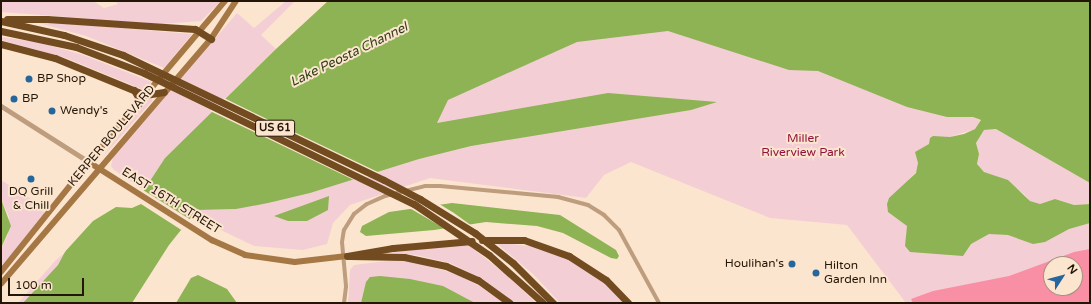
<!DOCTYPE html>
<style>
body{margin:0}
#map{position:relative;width:1091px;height:304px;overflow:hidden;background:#fce5ce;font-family:"Varela Round",sans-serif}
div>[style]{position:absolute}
.green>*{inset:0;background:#f3cfd5}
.forest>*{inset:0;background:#f98fa5}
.water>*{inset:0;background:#8db354}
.pier>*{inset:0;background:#fce5ce}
.minor>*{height:4px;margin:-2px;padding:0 2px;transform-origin:2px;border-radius:2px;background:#bd9d7d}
.tertiary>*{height:5px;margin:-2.5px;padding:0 2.5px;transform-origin:2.5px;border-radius:2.5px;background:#bd9d7d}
.secondary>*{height:5.5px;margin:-2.75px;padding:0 2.75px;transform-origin:2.75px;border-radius:2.75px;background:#a57745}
.motorway>*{height:7px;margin:-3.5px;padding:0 3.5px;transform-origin:3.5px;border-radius:3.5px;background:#724c20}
.dots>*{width:11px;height:11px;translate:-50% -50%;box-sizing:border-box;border:2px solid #fce5ce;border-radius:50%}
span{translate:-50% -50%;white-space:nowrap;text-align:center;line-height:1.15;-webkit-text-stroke:4px #fce5ce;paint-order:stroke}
.shield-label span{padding:1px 3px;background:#fce5ce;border:1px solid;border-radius:3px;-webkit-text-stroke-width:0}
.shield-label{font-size:11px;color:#231607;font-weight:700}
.poi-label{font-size:12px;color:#231607}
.left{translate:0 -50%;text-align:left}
.right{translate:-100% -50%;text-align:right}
.street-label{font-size:12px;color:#231607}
.park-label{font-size:12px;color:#911240}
.water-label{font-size:13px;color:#2f3e17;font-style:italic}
.frame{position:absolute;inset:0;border:2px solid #231607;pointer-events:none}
.north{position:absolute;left:1043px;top:256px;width:40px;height:40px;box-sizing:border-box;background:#fce5ce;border:1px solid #a5927e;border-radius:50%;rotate:54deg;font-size:11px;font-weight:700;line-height:16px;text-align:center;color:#231607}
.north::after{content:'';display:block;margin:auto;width:14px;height:18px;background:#25679c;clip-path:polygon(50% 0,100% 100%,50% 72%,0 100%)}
.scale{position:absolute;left:8px;top:278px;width:76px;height:18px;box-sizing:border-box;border:2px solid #231607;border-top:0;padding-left:5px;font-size:12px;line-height:14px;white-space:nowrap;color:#231607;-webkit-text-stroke:3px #fce5ce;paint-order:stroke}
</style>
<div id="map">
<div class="green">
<div style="clip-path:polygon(1px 1px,93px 1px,104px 8px,118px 4px,115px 1px,221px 1px,201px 21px,161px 24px,1px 12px)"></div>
<div style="clip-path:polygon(286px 1px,295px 1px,261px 35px,276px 49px,165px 158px,145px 191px,114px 170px,111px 166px,113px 157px,237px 13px,254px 28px)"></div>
<div style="clip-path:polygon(evenodd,646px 19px,825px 63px,947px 117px,973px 117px,981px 121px,975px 129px,953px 136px,909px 179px,984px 236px,989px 233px,1008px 235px,1090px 222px,1090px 303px,906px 303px,847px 225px,770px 218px,631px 162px,604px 175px,586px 198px,430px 178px,350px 205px,333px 223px,327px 244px,303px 250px,254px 246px,192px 216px,197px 210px,236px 209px,406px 134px,487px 56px,646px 19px,1051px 264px,1075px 264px,1075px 288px,1051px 288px,1051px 264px)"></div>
<div style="clip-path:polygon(35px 22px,72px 24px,192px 34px,164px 68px,86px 36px)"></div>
<div style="clip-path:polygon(1px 37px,42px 43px,83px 55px,152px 82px,144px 90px,66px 58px,1px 40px)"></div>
<div style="clip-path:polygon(151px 98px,153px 100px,101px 159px,142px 103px)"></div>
<div style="clip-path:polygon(996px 129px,1090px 183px,1090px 204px,1074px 205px,1055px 199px,1040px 204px,1030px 201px,1024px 194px,998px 177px,984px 172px,977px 164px,979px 154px,976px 143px,984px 130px)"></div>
<div style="clip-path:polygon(1px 180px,41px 205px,44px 213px,1px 268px,1px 248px,8px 235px,9px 217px,1px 199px)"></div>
<div style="clip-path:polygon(495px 242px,537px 247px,562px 256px,608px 285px,624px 303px,560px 303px,533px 274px)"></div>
<div style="clip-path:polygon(467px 244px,508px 276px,536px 303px,515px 303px,483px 279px,450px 263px,416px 255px,387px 253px)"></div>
<div style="clip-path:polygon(69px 249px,66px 258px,27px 303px,18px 303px,56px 260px)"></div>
<div style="clip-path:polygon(395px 260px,415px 262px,456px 274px,478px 285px,504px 303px,348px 303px,350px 270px,354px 265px)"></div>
</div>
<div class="forest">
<div style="clip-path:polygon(evenodd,1090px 249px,1090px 303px,913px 303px,911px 299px,933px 291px,1009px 276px,1074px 252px,1090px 249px,1051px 264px,1075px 264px,1075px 288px,1051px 288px,1051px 264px)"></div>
</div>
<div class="water">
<div style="clip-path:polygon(328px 1px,1090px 1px,1090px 183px,996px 129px,984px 130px,976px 143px,979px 154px,977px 164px,984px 172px,1008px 180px,1030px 201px,1040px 204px,1055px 199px,1074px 205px,1090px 204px,1090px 223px,1069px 229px,1045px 242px,1033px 244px,1008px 235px,989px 234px,971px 244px,963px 256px,910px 252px,905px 246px,907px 226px,888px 212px,887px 204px,889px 198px,916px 173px,918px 163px,915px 152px,929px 144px,930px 138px,933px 136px,950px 137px,964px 134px,975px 129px,981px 120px,973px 117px,947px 117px,907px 107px,818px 71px,789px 70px,668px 31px,577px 42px,448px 100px,437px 123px,608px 93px,717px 102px,691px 110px,471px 146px,419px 159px,310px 193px,268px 203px,236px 209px,197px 210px,169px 245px,132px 303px,23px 303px,58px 265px,66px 250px,86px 223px,109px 205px,135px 204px,165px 158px,276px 49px)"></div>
<div style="clip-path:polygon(329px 196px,328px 210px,307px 221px,288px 221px,274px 216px)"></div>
<div style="clip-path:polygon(1px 199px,11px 226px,1px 248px)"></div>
<div style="clip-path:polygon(452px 203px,560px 215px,616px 250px,619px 256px,617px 259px,611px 258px,563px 233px,537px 226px,486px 222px,434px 230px,366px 236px,360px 232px,362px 226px,389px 212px)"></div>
<div style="clip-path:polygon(198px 275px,227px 289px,237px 303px,176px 303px,191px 278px)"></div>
<div style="clip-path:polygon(380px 276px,410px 279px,443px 286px,475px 303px,361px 303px,366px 282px,370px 277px)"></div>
</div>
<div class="pier">
<div style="clip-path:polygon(224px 98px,271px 121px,380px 173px,356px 181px,210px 111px)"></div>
<div style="clip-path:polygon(143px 190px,191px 220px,183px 231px,141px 204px,132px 208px,116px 207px,93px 221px,62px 255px,77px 232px,94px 213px,113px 202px,134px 202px)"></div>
<div style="clip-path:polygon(436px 202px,454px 213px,472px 226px,447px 230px,406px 206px)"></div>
</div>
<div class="minor">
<div style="left:344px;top:303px;width:17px;rotate:-83deg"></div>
<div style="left:346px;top:286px;width:44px;rotate:-95.2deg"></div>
<div style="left:342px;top:242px;width:12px;rotate:-81deg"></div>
<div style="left:344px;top:230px;width:19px;rotate:-58deg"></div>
<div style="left:354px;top:214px;width:16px;rotate:-38deg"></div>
<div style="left:367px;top:204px;width:20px;rotate:-24deg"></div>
<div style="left:385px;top:196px;width:41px;rotate:-14deg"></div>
<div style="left:425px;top:186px;width:15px"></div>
<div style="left:440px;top:186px;width:119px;rotate:5.3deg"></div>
<div style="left:558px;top:197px;width:31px;rotate:15deg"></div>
<div style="left:588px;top:205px;width:19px;rotate:32deg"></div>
<div style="left:604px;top:215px;width:21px;rotate:45deg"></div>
<div style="left:619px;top:230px;width:83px;rotate:61.3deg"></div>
</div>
<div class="tertiary">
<div style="left:1px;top:106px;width:104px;rotate:32.5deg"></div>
</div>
<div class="secondary">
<div style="left:89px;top:162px;width:146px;rotate:32.4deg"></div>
<div style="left:212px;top:240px;width:36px;rotate:24deg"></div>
<div style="left:245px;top:255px;width:50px;rotate:8deg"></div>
<div style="left:295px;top:262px;width:52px;rotate:-6.6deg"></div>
<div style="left:1px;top:272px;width:141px;rotate:-51.3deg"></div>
<div style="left:89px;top:162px;width:211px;rotate:-49.8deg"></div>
<div style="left:1px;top:284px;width:323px;rotate:-49.4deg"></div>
<div style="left:211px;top:39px;width:45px;rotate:-56.7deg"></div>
</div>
<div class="motorway">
<div style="left:7px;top:19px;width:40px"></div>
<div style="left:47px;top:19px;width:148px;rotate:3.9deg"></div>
<div style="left:195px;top:29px;width:19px;rotate:32deg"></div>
<div style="left:1px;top:21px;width:65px;rotate:12.5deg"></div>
<div style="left:64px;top:35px;width:62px;rotate:18.7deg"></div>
<div style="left:123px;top:55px;width:289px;rotate:25.6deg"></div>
<div style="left:384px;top:180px;width:41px;rotate:27.8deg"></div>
<div style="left:420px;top:199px;width:65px;rotate:31.7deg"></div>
<div style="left:475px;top:233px;width:48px;rotate:38.3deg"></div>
<div style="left:513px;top:263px;width:57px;rotate:45deg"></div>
<div style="left:1px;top:31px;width:77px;rotate:12deg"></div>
<div style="left:76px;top:47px;width:73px;rotate:20.9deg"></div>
<div style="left:144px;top:73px;width:300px;rotate:25.9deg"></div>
<div style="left:414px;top:204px;width:91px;rotate:34.2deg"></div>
<div style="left:489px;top:255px;width:72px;rotate:41.6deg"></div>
<div style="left:1px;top:44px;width:56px;rotate:14.5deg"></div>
<div style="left:55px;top:58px;width:97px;rotate:22.3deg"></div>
<div style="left:145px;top:95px;width:19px;rotate:-9deg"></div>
<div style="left:134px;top:90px;width:8px;rotate:60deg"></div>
<div style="left:138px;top:97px;width:7px;rotate:90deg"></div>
<div style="left:482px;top:240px;width:42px"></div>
<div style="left:524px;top:240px;width:48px;rotate:19.6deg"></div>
<div style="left:569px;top:256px;width:44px;rotate:33deg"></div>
<div style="left:606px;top:280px;width:32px;rotate:46deg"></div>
<div style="left:347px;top:256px;width:47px;rotate:-9.9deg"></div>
<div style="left:393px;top:248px;width:79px;rotate:-5.1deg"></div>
<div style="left:350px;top:256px;width:54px;rotate:1.1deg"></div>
<div style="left:404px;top:257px;width:43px;rotate:12.1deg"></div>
<div style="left:446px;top:266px;width:35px;rotate:24deg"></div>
<div style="left:478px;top:280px;width:39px;rotate:36deg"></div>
</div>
<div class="dots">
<div style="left:29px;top:79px;background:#25679c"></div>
<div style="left:14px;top:99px;background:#25679c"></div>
<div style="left:52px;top:111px;background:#25679c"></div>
<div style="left:31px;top:179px;background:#25679c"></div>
<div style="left:792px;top:264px;background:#25679c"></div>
<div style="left:816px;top:273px;background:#25679c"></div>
</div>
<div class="shield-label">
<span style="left:275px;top:128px">US 61</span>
</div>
<div class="poi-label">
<span class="left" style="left:37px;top:79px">BP Shop</span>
<span class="left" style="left:22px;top:99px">BP</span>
<span class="left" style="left:60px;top:111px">Wendy's</span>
<span style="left:31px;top:199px">DQ Grill<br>&amp; Chill</span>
<span class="right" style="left:784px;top:264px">Houlihan's</span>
<span class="left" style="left:824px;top:273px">Hilton<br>Garden Inn</span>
</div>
<div class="street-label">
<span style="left:112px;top:136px;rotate:-50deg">KERPER BOULEVARD</span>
<span style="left:171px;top:201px;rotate:32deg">EAST 16TH STREET</span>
</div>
<div class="park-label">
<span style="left:803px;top:146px">Miller<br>Riverview Park</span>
</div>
<div class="water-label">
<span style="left:349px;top:55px;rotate:-26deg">Lake Peosta Channel</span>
</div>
<div class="frame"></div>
<div class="north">N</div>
<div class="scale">100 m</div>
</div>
